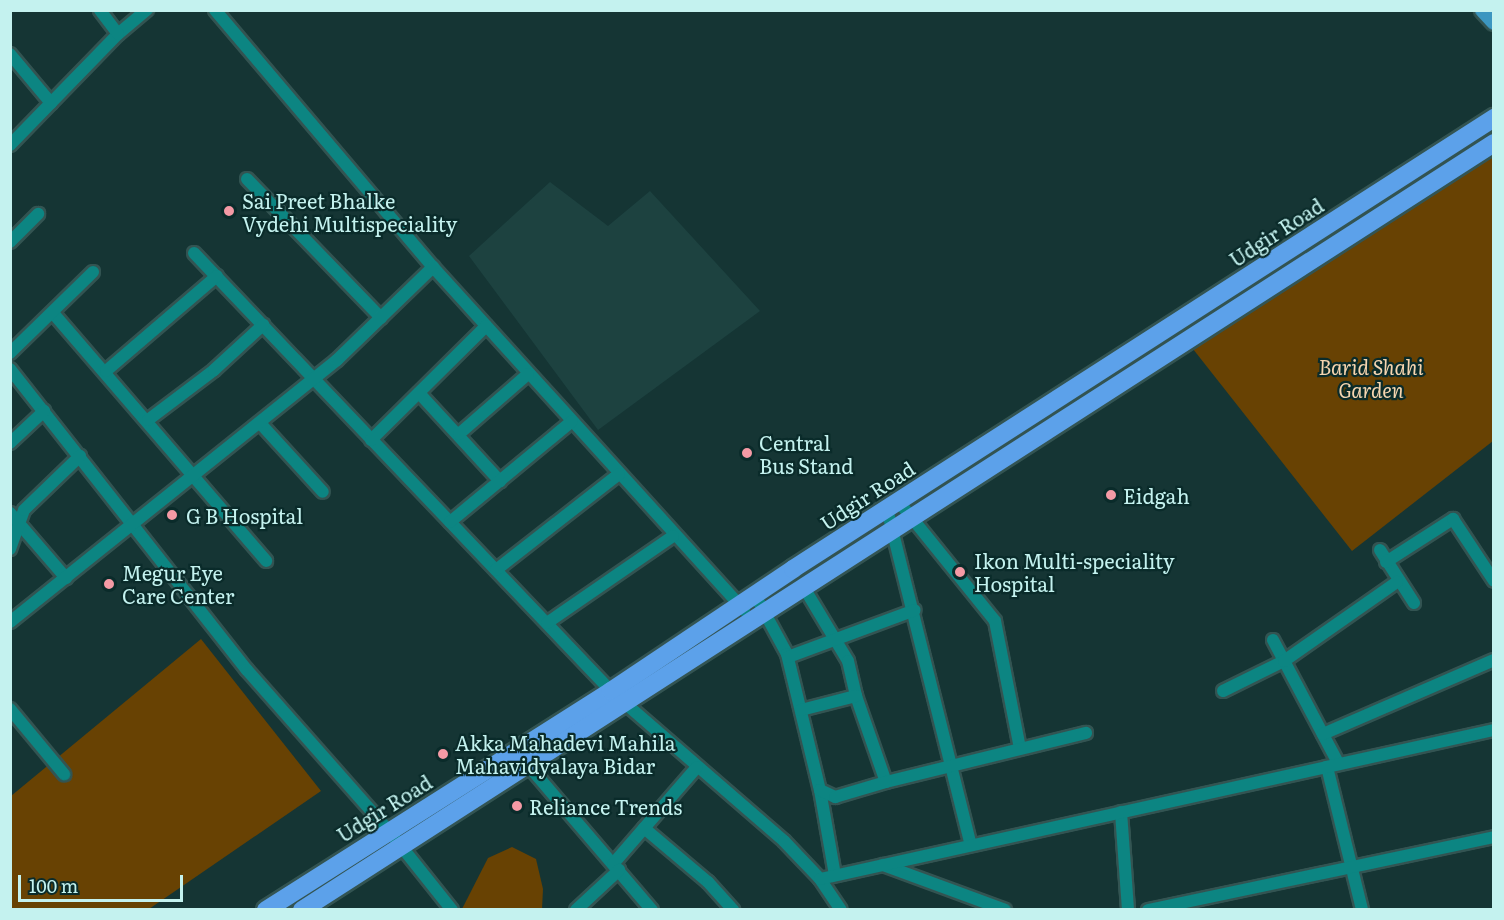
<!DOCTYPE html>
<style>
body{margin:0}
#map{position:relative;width:1504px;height:920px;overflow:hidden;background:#153534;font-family:Literata,serif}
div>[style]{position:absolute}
.built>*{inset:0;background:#1d4240}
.green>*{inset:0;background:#684203}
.roads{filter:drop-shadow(2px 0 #335452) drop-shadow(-2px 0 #335452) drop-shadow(0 2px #335452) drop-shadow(0 -2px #335452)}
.minor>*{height:12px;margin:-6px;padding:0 6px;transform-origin:6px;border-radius:6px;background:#0c8582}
.major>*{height:16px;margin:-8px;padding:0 8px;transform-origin:8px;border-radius:8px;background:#3c96c0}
.highway>*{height:18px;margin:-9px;padding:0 9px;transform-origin:9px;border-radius:9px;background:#5ca1ea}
.dots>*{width:16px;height:16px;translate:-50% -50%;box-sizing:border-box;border:3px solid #0a2b2a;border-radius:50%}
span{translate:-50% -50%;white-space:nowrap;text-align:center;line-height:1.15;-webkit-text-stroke:4.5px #0a2b2a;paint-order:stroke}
.poi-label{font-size:20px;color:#c4f2ef}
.left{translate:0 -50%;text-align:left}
.street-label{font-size:20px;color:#c4f2ef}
.park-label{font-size:20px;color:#f6d5af;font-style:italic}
.frame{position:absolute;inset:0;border:12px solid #c4f2ef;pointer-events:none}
.scale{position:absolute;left:18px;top:875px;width:165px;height:27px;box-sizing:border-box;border:3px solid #c4f2ef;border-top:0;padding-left:8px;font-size:18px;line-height:21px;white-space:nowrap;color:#c4f2ef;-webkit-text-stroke:4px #0a2b2a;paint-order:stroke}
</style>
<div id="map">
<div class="built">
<div style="clip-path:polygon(550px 182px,608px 226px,650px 191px,760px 311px,598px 430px,469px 256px)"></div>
</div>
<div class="green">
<div style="clip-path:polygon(1493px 149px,1493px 441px,1352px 551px,1193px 349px)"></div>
<div style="clip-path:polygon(201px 639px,321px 791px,149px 909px,11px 910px,11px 796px)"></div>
<div style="clip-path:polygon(512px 847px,536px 859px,543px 889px,542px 909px,462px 909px,488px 858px)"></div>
</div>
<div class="roads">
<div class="minor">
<div style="left:215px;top:10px;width:337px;rotate:49.7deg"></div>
<div style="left:433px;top:267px;width:463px;rotate:47.8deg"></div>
<div style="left:118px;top:34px;width:38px;rotate:-40deg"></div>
<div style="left:10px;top:54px;width:64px;rotate:50.1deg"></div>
<div style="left:10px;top:145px;width:155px;rotate:-45.8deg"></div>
<div style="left:118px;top:34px;width:30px;rotate:-127deg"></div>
<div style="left:247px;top:179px;width:193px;rotate:46deg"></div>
<div style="left:10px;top:242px;width:40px;rotate:-45deg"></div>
<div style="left:194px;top:253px;width:605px;rotate:46.41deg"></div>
<div style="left:611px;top:691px;width:229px;rotate:40.9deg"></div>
<div style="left:784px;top:841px;width:52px;rotate:46.5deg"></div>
<div style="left:820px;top:879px;width:37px;rotate:56deg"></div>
<div style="left:53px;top:313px;width:327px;rotate:49.3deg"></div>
<div style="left:10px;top:353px;width:116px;rotate:-44.3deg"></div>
<div style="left:10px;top:369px;width:383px;rotate:51.8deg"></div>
<div style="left:247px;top:670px;width:215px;rotate:48.6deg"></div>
<div style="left:389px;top:831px;width:101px;rotate:51.4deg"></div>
<div style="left:106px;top:371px;width:146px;rotate:-40.6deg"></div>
<div style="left:419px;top:393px;width:120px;rotate:47.4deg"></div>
<div style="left:148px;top:420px;width:83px;rotate:-37.1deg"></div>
<div style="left:214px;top:370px;width:67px;rotate:-42.6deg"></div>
<div style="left:260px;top:423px;width:93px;rotate:47.6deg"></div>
<div style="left:459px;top:434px;width:91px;rotate:-41deg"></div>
<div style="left:371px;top:440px;width:162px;rotate:-44.7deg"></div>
<div style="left:10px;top:443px;width:47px;rotate:-43.3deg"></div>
<div style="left:899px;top:502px;width:153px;rotate:51.1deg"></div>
<div style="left:995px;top:621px;width:130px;rotate:78.9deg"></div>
<div style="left:887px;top:509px;width:346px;rotate:76deg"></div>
<div style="left:10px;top:513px;width:86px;rotate:49.3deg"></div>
<div style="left:450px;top:522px;width:158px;rotate:-39.6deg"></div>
<div style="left:10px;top:549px;width:41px;rotate:-70.3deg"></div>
<div style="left:24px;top:510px;width:78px;rotate:-44deg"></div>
<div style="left:1380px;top:550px;width:63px;rotate:57.3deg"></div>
<div style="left:1386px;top:562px;width:80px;rotate:-32.7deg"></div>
<div style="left:1453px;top:519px;width:74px;rotate:56.5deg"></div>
<div style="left:496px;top:570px;width:156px;rotate:-38deg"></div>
<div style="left:803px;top:586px;width:87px;rotate:59deg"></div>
<div style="left:848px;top:661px;width:36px;rotate:77deg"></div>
<div style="left:856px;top:696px;width:91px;rotate:70.8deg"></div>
<div style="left:886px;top:782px;width:206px;rotate:-13.8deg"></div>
<div style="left:755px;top:595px;width:67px;rotate:61.5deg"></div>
<div style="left:787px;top:654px;width:140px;rotate:76.4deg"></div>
<div style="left:820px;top:790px;width:86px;rotate:80deg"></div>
<div style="left:10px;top:622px;width:419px;rotate:-38.7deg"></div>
<div style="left:337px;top:360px;width:134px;rotate:-44.1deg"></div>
<div style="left:547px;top:623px;width:153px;rotate:-34.6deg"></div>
<div style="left:1273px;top:640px;width:139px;rotate:62.1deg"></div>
<div style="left:788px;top:657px;width:135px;rotate:-20.3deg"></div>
<div style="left:1223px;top:691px;width:68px;rotate:-26.2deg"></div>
<div style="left:1284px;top:661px;width:138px;rotate:-35deg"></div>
<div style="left:10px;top:709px;width:85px;rotate:50.3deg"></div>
<div style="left:801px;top:710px;width:57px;rotate:-14.3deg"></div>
<div style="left:1323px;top:734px;width:186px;rotate:-23.4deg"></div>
<div style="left:528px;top:765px;width:191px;rotate:49.5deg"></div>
<div style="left:1327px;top:767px;width:147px;rotate:76.2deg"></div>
<div style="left:820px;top:790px;width:17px;rotate:25deg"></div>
<div style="left:835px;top:797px;width:53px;rotate:-16.4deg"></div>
<div style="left:1121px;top:812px;width:98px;rotate:85.9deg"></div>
<div style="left:644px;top:828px;width:84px;rotate:40.2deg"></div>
<div style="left:708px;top:882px;width:38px;rotate:48deg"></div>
<div style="left:613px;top:864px;width:128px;rotate:-49.1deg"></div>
<div style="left:883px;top:865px;width:130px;rotate:20.2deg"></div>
<div style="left:820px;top:879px;width:690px;rotate:-12.47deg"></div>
<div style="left:576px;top:910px;width:59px;rotate:-42.9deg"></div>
<div style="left:1148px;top:910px;width:354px;rotate:-11.9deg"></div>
</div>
<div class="major">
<div style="left:1483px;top:10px;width:16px;rotate:47deg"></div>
</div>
<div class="highway">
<div style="left:266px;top:910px;width:409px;rotate:-32.4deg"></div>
<div style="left:611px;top:691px;width:219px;rotate:-33.8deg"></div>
<div style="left:793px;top:569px;width:834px;rotate:-32.76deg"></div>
<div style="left:302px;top:910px;width:1417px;rotate:-32.76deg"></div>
</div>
</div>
<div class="dots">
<div style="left:229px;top:211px;background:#f49aa5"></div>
<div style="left:747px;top:453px;background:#f49aa5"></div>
<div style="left:1111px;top:495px;background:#f49aa5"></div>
<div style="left:172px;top:515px;background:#f49aa5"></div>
<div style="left:960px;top:572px;background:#f49aa5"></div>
<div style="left:109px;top:584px;background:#f49aa5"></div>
<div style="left:443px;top:754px;background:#f49aa5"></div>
<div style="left:517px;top:806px;background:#f49aa5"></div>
</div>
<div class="poi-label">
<span class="left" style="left:242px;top:212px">Sai Preet Bhalke<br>Vydehi Multispeciality</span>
<span class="left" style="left:759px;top:454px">Central<br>Bus Stand</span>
<span class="left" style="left:1123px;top:495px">Eidgah</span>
<span class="left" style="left:186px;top:515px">G B Hospital</span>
<span class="left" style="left:974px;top:572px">Ikon Multi-speciality<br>Hospital</span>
<span class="left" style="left:122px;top:584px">Megur Eye<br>Care Center</span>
<span class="left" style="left:455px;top:754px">Akka Mahadevi Mahila<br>Mahavidyalaya Bidar</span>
<span class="left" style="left:529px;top:806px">Reliance Trends</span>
</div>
<div class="street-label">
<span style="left:1276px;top:232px;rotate:-33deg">Udgir Road</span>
<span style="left:867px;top:495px;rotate:-33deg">Udgir Road</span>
<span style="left:384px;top:808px;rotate:-32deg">Udgir Road</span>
</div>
<div class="park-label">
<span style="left:1371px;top:378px">Barid Shahi<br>Garden</span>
</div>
<div class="frame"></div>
<div class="scale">100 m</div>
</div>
